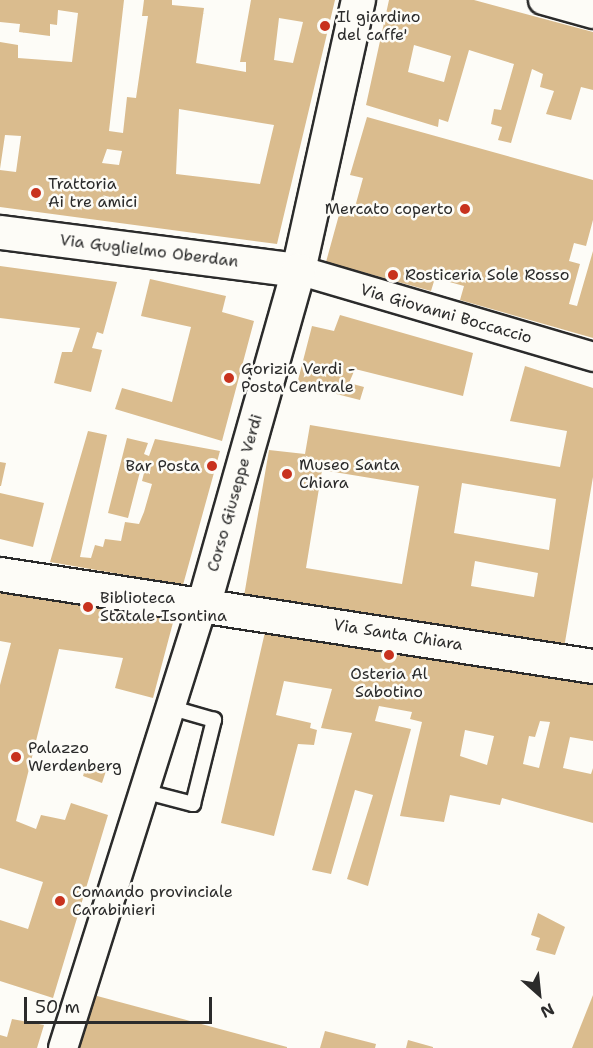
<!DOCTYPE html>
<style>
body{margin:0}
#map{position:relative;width:593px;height:1048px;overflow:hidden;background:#fdfcf7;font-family:"Shantell Sans",sans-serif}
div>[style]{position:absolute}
.building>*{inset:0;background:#dabc8e}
.roads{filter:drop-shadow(2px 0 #2b2b2b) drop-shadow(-2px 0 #2b2b2b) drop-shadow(0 2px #2b2b2b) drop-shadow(0 -2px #2b2b2b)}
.service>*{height:14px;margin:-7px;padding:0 7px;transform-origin:7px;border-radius:7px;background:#fdfcf7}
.minor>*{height:28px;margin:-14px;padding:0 14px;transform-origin:14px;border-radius:14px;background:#fdfcf7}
.tertiary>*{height:33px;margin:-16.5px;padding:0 16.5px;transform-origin:16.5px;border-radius:16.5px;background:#fdfcf7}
.secondary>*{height:33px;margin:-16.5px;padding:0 16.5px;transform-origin:16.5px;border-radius:16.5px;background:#fdfcf7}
.dots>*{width:16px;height:16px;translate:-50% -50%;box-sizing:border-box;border:3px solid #fdfcf7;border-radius:50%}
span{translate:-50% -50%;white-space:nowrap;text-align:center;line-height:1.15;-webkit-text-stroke:5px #fdfcf7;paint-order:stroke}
.poi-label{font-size:16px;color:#2b2b2b}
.left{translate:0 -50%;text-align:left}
.right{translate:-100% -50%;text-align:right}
.street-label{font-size:16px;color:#2b2b2b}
.north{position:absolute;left:509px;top:964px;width:60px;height:60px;-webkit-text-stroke:4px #fdfcf7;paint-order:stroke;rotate:153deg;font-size:16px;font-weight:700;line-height:24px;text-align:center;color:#2b2b2b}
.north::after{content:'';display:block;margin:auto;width:21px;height:27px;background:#2b2b2b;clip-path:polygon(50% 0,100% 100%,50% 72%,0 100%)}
.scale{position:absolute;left:24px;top:997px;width:188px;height:27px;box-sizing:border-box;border:3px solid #2b2b2b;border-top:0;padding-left:8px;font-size:18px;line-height:21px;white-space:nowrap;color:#2b2b2b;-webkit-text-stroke:4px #fdfcf7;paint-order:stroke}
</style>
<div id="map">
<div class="building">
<div style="clip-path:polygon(evenodd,0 0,124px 0,109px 131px,123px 133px,127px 97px,136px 98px,148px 16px,142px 16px,144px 0,172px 0,172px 5px,204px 8px,196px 63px,246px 72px,246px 62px,240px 62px,251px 0,335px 0,277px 244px,0 207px,0 170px,16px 172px,21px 136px,5px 135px,0 169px,0 42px,18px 45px,18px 58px,72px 62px,78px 13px,58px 10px,57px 25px,50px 24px,50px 36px,19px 32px,20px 24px,0 22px,0 0,279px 18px,303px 22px,293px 63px,274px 60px,279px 18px,0 0,179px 109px,274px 125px,260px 184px,176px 174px,179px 109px,0 0,107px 149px,122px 151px,119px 165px,102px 163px,107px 149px)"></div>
<div style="clip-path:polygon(evenodd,389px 0,474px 0,593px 32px,593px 90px,581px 87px,571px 120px,546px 114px,554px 91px,540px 87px,543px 74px,532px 69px,511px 143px,498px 140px,502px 127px,491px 124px,494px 109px,501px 110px,514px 64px,469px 50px,448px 122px,439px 119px,438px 127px,366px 105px,389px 0,414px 45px,451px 56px,444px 82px,408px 72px,414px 45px)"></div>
<div style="clip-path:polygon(367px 117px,593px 180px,593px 220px,586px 246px,574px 243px,569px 261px,580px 264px,569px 304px,577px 306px,593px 251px,593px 338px,460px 300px,464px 286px,435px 278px,431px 291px,326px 262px,342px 204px,355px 207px,363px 178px,350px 175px)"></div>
<div style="clip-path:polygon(0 266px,117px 282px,103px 334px,97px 332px,92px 348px,102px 350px,91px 392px,54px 383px,62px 352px,72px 352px,80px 328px,0 318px)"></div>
<div style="clip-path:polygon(150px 279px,226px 296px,222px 312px,254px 321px,222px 441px,115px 409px,122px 388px,172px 402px,191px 327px,141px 316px)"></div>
<div style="clip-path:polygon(340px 315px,473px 353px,463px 396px,355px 369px,349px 383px,364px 387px,360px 400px,297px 384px,312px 326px,334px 331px)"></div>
<div style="clip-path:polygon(evenodd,525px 366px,593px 388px,593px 477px,564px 648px,244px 596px,269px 450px,305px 454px,310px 425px,560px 467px,567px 431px,510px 421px,525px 366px,322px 470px,419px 486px,402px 584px,306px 568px,322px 470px,525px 366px,462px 483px,556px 499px,549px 550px,454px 533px,462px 483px,525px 366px,475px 561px,538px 573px,534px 597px,471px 586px,475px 561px)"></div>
<div style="clip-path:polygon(88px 431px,107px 435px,80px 557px,91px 558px,95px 545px,103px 547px,105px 539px,121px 541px,125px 522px,139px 524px,144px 512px,152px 484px,142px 481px,146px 465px,142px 464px,128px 518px,108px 513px,127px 438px,148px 443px,144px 454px,149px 456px,155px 439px,220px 451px,183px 585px,50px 562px)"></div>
<div style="clip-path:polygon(0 462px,6px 463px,1px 486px,0 486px)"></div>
<div style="clip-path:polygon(0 493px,44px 503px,33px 547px,0 539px)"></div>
<div style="clip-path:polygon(0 592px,175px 615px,153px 698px,115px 688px,123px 658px,59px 649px,16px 821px,36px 829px,41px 815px,65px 820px,71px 803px,108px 815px,53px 998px,0 981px,0 920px,28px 929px,43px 882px,0 868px,0 685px,11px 643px,0 641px)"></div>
<div style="clip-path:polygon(evenodd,265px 632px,593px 684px,593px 741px,570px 737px,563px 768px,591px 774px,593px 768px,593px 823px,502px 798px,500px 805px,450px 795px,444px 822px,400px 816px,422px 722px,410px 719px,412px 712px,379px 706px,375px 721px,411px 729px,368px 886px,347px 879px,373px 795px,355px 790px,331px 874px,312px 870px,352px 733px,321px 728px,332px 689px,284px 681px,276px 715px,311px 723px,310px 728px,317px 730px,314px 745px,298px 744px,274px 836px,221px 823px,265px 632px,540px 721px,550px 722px,539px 768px,523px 764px,529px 736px,535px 737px,540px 721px,265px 632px,465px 730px,494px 736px,487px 765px,460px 756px,465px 730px)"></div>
<div style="clip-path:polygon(87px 763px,107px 768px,102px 783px,83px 776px)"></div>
<div style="clip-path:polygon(538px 913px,565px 927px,555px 955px,536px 950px,540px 938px,531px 935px)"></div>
<div style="clip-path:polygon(86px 993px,287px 1047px,287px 1048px,70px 1048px)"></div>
<div style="clip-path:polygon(593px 995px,593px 1048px,572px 1048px)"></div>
<div style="clip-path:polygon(12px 1019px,44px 1025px,37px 1048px,0 1048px,0 1035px,7px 1037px)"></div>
<div style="clip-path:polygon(325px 1031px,376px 1044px,375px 1048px,320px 1048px)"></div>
<div style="clip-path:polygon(408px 1040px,433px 1047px,433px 1048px,406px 1048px)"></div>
</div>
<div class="roads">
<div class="service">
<div style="left:143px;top:791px;width:52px;rotate:14.6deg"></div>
<div style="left:193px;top:804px;width:87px;rotate:-76deg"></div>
<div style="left:214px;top:720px;width:47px;rotate:-163.9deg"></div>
</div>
<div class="minor">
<div style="left:543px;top:0;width:52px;rotate:15.6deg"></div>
<div style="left:298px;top:270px;width:308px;rotate:16.4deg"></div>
<div style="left:63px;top:1048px;width:465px;rotate:-72.5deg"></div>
</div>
<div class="tertiary">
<div style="left:298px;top:270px;width:277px;rotate:-77.5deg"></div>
</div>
<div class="secondary">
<div style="left:0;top:232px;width:300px;rotate:7.3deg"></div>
<div style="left:298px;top:270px;width:348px;rotate:105.8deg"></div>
<div style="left:0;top:574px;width:600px;rotate:8.82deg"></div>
</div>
</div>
<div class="dots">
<div style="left:325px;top:26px;background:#c8321e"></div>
<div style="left:36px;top:193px;background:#c8321e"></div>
<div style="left:465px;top:209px;background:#c8321e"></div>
<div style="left:393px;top:275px;background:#c8321e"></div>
<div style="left:229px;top:378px;background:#c8321e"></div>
<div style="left:212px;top:466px;background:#c8321e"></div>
<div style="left:287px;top:474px;background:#c8321e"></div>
<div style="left:88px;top:607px;background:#c8321e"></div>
<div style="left:389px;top:655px;background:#c8321e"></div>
<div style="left:16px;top:757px;background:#c8321e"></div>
<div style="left:60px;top:901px;background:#c8321e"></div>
</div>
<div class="poi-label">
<span class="left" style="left:337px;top:26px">Il giardino<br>del caffe'</span>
<span class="left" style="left:48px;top:193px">Trattoria<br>Ai tre amici</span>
<span class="right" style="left:453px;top:209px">Mercato coperto</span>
<span class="left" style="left:405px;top:275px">Rosticeria Sole Rosso</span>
<span class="left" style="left:241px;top:378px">Gorizia Verdi -<br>Posta Centrale</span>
<span class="left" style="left:299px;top:474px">Museo Santa<br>Chiara</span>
<span class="right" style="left:200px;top:466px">Bar Posta</span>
<span class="left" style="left:100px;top:607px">Biblioteca<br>Statale Isontina</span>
<span style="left:389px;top:683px">Osteria Al<br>Sabotino</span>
<span class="left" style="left:28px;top:757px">Palazzo<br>Werdenberg</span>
<span class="left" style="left:72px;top:901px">Comando provinciale<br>Carabinieri</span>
</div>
<div class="street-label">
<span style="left:149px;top:251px;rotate:7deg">Via Guglielmo Oberdan</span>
<span style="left:446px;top:314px;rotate:16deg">Via Giovanni Boccaccio</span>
<span style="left:235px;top:493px;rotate:-74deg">Corso Giuseppe Verdi</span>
<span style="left:398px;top:635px;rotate:9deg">Via Santa Chiara</span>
</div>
<div class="north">N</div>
<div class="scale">50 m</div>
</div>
